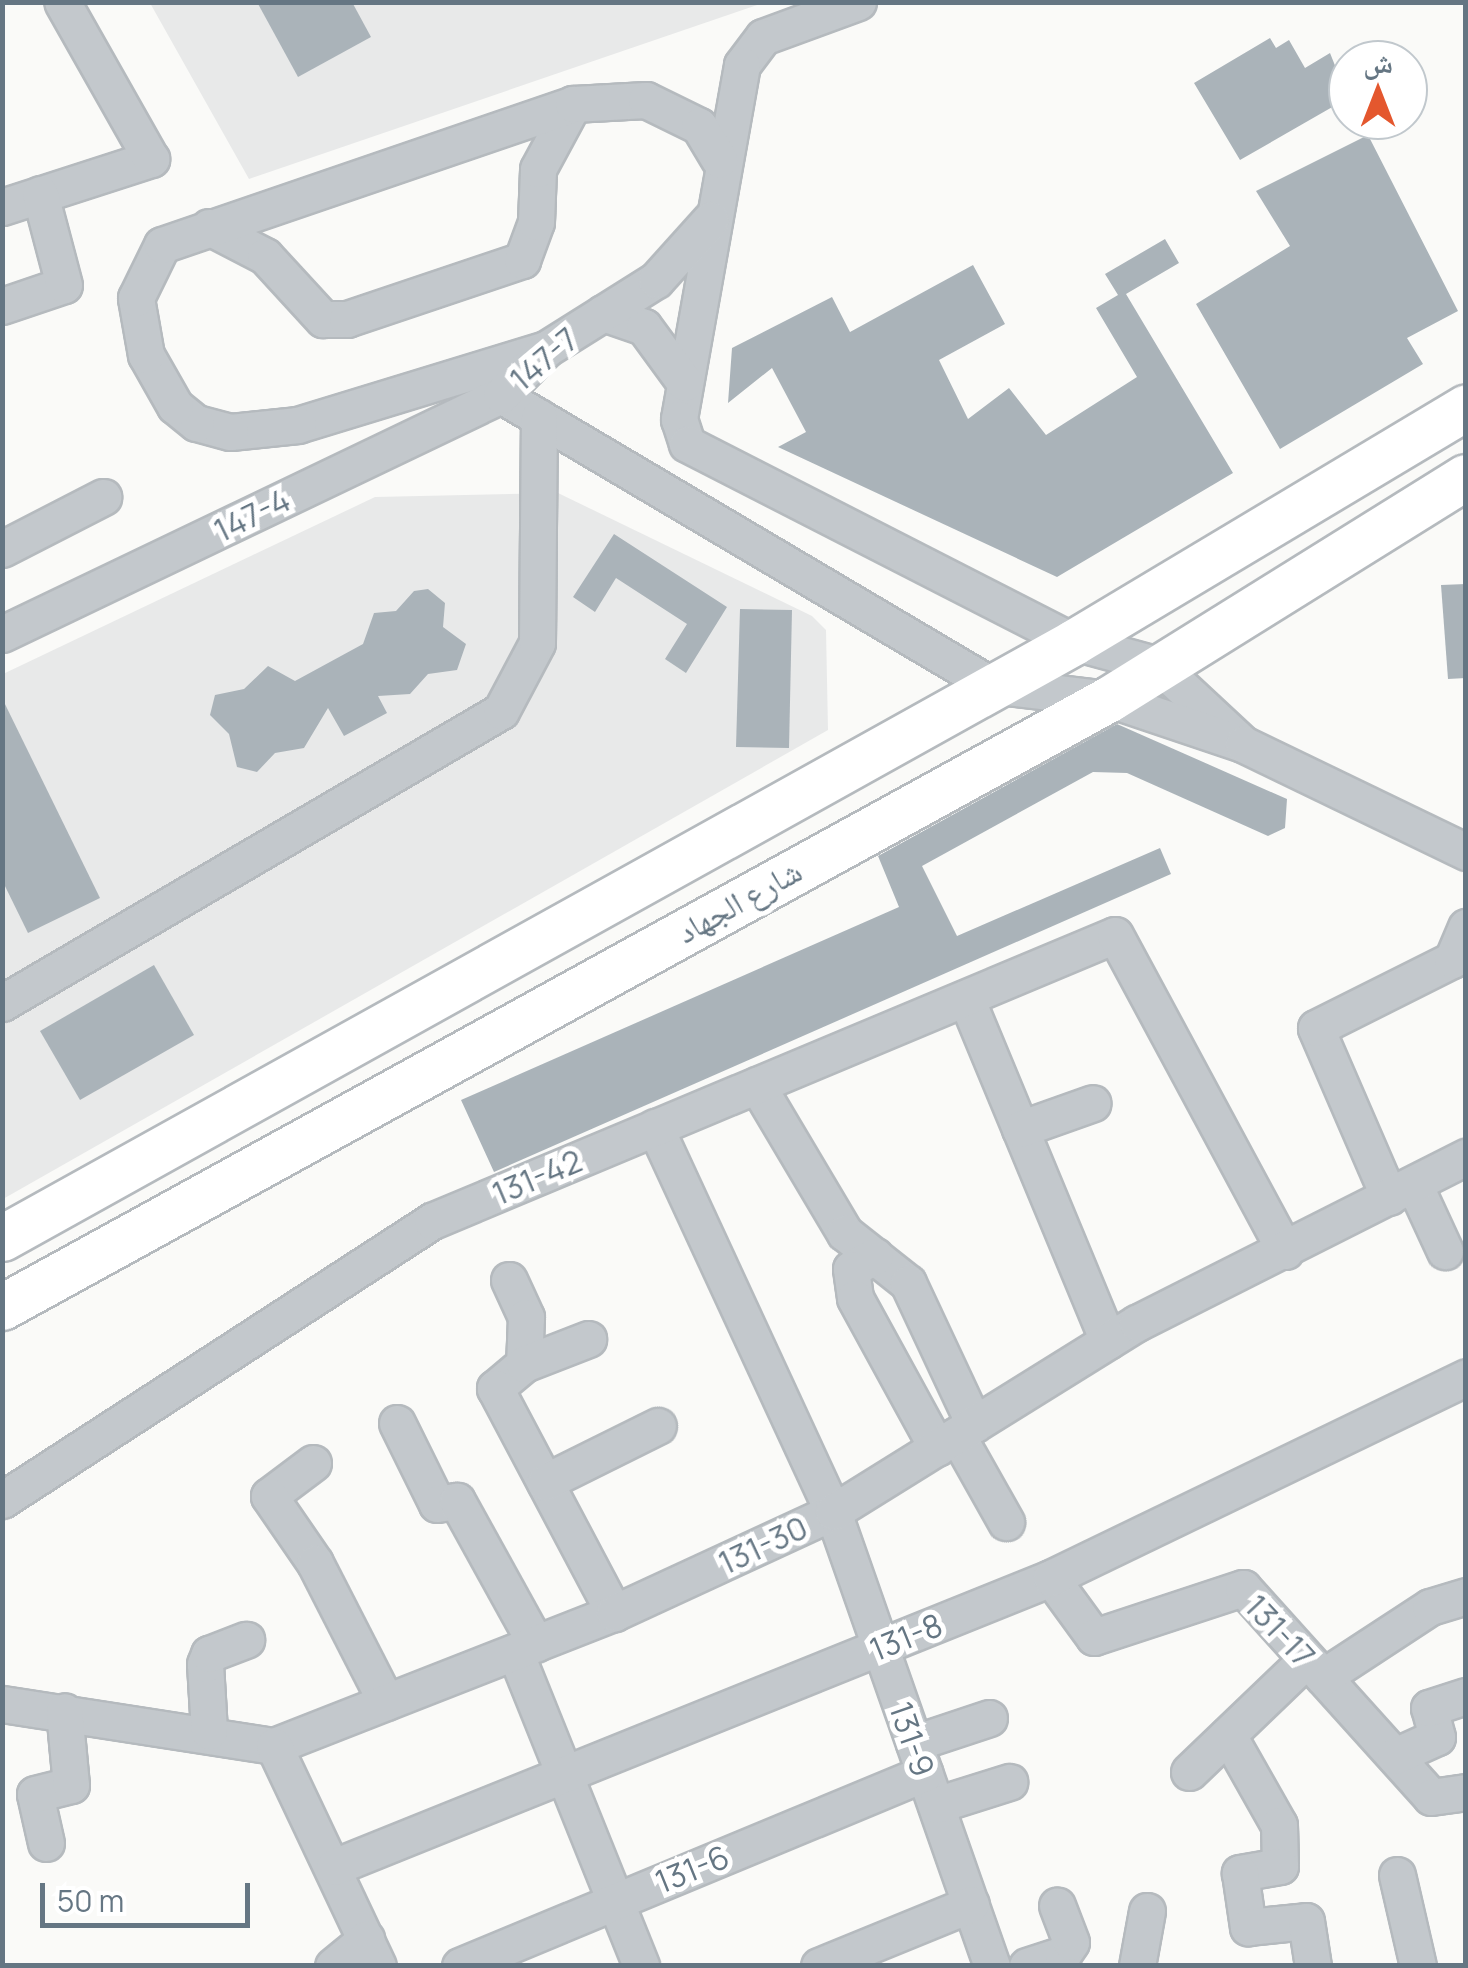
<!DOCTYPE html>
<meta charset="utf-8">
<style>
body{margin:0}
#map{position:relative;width:1468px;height:1968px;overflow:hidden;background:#fafaf8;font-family:Manrope,"Noto Naskh Arabic",sans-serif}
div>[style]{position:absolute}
.built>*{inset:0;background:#e8e9e9}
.building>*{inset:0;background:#aab3b9}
.roads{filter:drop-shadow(2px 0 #b5babe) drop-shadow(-2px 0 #b5babe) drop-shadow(0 2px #b5babe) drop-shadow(0 -2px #b5babe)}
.minor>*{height:35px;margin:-17.5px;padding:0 17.5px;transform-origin:17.5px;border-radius:17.5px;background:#c3c8cc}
.major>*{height:45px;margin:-22.5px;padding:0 22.5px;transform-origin:22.5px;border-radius:22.5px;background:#fff}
span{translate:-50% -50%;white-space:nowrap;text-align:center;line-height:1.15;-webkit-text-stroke:10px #fff;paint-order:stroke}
.street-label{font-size:32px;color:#657683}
.frame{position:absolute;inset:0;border:5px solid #657683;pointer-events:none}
.north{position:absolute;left:1328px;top:40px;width:100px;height:100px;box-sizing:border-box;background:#fff;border:2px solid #c1c8cd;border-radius:50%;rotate:0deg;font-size:28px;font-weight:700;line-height:40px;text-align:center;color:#657683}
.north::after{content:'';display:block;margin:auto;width:35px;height:45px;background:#e4572e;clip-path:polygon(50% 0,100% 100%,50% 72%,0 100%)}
.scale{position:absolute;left:40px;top:1883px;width:210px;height:45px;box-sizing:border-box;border:5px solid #657683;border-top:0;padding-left:12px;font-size:30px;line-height:35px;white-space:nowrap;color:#657683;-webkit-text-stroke:8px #fff;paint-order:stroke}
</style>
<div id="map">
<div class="built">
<div style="clip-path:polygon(150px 3px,763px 3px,249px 179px)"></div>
<div style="clip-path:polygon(558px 493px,812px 616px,826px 630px,828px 730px,3px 1199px,3px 674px,375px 497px)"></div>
</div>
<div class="building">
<div style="clip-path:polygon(257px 2px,352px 2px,371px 37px,298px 77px)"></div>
<div style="clip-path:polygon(1270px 38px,1276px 48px,1289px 40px,1305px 68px,1330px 53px,1348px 98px,1240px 160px,1194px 83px)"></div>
<div style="clip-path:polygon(1368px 135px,1458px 311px,1407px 338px,1423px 364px,1280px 449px,1196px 304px,1290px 246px,1256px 191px)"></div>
<div style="clip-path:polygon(1165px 239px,1179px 263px,1126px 294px,1233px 473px,1057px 577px,778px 447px,806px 432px,772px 368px,728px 403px,732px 348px,832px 297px,850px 332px,973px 265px,1005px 324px,939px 360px,968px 419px,1009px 388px,1046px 435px,1137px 377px,1096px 308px,1118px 295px,1105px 274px)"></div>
<div style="clip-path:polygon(614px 534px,727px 607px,686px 673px,665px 659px,687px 624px,616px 578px,595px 612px,573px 597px)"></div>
<div style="clip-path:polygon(1466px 584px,1466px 678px,1448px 679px,1441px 585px)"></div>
<div style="clip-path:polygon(428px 589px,445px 603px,443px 627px,466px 644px,457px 670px,428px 674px,410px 694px,378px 696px,387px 713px,344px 736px,328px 708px,304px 748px,275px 753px,257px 772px,237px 767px,229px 734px,210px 715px,215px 695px,244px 689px,268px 666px,295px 681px,363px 644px,374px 613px,396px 611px,414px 591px)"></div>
<div style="clip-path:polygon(740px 609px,792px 610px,789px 748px,736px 747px)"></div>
<div style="clip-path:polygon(2px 698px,100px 898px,28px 933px,2px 880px)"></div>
<div style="clip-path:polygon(1117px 724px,1287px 799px,1285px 828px,1268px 836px,1127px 773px,1093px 772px,922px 866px,957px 936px,1160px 848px,1171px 874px,494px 1172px,461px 1100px,899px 907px,878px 856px)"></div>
<div style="clip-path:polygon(154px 965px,194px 1035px,80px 1100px,40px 1031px)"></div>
</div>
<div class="roads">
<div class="minor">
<div style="left:858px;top:2px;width:101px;rotate:159.8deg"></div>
<div style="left:763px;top:37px;width:35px;rotate:127deg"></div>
<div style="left:742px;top:65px;width:360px;rotate:100.1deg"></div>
<div style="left:679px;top:419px;width:26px;rotate:72deg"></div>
<div style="left:687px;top:444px;width:435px;rotate:27.1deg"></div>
<div style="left:1074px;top:642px;width:87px;rotate:15.3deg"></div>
<div style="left:1158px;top:665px;width:116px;rotate:42.9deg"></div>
<div style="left:2px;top:207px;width:157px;rotate:-17.9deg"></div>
<div style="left:151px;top:159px;width:180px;rotate:-119.5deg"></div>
<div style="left:209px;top:227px;width:63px;rotate:27.4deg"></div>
<div style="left:265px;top:256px;width:86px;rotate:47.4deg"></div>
<div style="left:323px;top:319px;width:24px"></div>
<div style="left:347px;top:319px;width:185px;rotate:-18.6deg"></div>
<div style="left:522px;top:260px;width:40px;rotate:-69.8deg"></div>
<div style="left:536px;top:222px;width:53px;rotate:-87.8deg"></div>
<div style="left:538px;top:169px;width:74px;rotate:-61.7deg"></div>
<div style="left:2px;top:306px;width:65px;rotate:-18.7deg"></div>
<div style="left:64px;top:285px;width:94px;rotate:-104.8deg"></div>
<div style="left:603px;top:313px;width:43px;rotate:18.9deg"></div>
<div style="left:644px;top:327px;width:69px;rotate:53.8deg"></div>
<div style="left:546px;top:349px;width:259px;rotate:163deg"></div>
<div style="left:298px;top:425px;width:68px;rotate:174.1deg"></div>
<div style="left:230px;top:432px;width:35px;rotate:-165deg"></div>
<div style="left:196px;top:423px;width:27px;rotate:-141deg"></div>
<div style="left:175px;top:406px;width:59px;rotate:-119.6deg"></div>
<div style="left:146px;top:355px;width:58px;rotate:-100deg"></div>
<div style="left:136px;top:298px;width:59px;rotate:-63.9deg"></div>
<div style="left:162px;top:245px;width:435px;rotate:-18.9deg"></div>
<div style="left:573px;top:104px;width:73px;rotate:-3.1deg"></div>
<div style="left:646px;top:100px;width:59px;rotate:26.1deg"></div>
<div style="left:699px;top:126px;width:39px;rotate:59deg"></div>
<div style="left:501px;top:395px;width:569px;rotate:30.62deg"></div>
<div style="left:991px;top:685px;width:119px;rotate:6.8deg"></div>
<div style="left:1109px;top:699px;width:141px;rotate:18.6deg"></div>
<div style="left:1243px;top:744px;width:248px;rotate:25.8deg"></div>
<div style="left:2px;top:549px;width:114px;rotate:-27.2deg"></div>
<div style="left:2px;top:634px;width:553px;rotate:-25.59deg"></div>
<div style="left:501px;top:395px;width:64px;rotate:-45.6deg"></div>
<div style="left:546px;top:349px;width:130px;rotate:-32.1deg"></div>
<div style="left:656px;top:280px;width:81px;rotate:-48deg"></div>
<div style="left:966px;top:998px;width:371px;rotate:67.5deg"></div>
<div style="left:2px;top:1003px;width:578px;rotate:-30.33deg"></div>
<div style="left:501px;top:711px;width:77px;rotate:-62.1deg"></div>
<div style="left:537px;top:643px;width:226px;rotate:-89.5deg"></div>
<div style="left:757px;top:1085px;width:172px;rotate:59.3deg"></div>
<div style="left:845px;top:1233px;width:80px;rotate:38.4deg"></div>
<div style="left:908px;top:1283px;width:156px;rotate:64.9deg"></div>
<div style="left:655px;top:1127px;width:424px;rotate:65.2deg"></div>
<div style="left:833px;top:1512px;width:481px;rotate:70.7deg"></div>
<div style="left:1020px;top:1129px;width:77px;rotate:-19.6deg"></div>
<div style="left:1414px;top:1184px;width:74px;rotate:65.2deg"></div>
<div style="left:1389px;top:1197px;width:184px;rotate:-113.4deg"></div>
<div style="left:1316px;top:1028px;width:152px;rotate:-26.6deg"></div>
<div style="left:1452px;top:960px;width:36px;rotate:-67deg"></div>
<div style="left:875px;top:1256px;width:27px;rotate:152deg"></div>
<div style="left:851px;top:1269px;width:29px;rotate:82deg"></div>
<div style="left:855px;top:1298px;width:171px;rotate:61.3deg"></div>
<div style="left:509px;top:1280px;width:41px;rotate:65.3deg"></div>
<div style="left:526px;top:1317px;width:47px;rotate:92.4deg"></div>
<div style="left:524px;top:1364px;width:38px;rotate:140deg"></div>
<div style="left:495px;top:1388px;width:255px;rotate:62.1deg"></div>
<div style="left:524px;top:1364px;width:69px;rotate:-21.3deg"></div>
<div style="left:397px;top:1423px;width:90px;rotate:63.7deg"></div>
<div style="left:437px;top:1504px;width:20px;rotate:-9deg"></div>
<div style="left:457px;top:1501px;width:163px;rotate:61.1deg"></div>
<div style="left:957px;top:1435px;width:100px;rotate:60.6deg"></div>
<div style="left:313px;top:1463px;width:55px;rotate:143.1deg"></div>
<div style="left:269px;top:1496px;width:81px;rotate:55.5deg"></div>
<div style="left:315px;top:1563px;width:156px;rotate:62.9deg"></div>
<div style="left:545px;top:1482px;width:126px;rotate:-26.4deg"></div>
<div style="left:2px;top:1500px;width:513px;rotate:-32.98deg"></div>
<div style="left:432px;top:1221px;width:740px;rotate:-22.72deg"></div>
<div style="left:1115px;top:935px;width:359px;rotate:61.7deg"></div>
<div style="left:1051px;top:1578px;width:73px;rotate:53.9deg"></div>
<div style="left:1094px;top:1637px;width:157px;rotate:-18.2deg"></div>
<div style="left:1243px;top:1588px;width:281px;rotate:48deg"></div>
<div style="left:1431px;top:1797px;width:35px;rotate:-8deg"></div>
<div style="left:515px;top:1652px;width:338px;rotate:68.1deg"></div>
<div style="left:1323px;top:1677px;width:128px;rotate:-33.2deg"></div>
<div style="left:1430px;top:1607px;width:38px;rotate:-17deg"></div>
<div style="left:2px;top:1704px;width:275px;rotate:8.8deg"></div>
<div style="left:274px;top:1746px;width:365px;rotate:-21.4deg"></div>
<div style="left:614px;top:1613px;width:241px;rotate:-24.8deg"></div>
<div style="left:833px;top:1512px;width:358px;rotate:-31.9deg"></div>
<div style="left:1137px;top:1323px;width:369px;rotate:-26.8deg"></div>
<div style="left:209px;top:1731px;width:67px;rotate:-93.4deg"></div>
<div style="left:205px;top:1664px;width:11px;rotate:-68deg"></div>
<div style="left:209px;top:1654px;width:40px;rotate:-21deg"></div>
<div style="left:1228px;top:1735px;width:103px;rotate:60.5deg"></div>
<div style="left:1279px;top:1825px;width:41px;rotate:88.6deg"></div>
<div style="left:1280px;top:1866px;width:41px;rotate:170.1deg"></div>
<div style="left:1240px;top:1873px;width:55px;rotate:81.6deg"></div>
<div style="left:1248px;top:1927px;width:58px;rotate:-5.9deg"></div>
<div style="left:1306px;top:1921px;width:46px;rotate:81.2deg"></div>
<div style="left:914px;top:1743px;width:79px;rotate:-18.4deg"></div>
<div style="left:274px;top:1746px;width:243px;rotate:64.7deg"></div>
<div style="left:1395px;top:1756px;width:46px;rotate:-24.3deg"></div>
<div style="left:1437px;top:1737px;width:30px;rotate:-105deg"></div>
<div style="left:1429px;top:1708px;width:39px;rotate:-18deg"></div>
<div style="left:1189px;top:1772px;width:163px;rotate:-43.8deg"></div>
<div style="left:936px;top:1805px;width:77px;rotate:-17.5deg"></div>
<div style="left:46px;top:1843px;width:50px;rotate:-102.7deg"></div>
<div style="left:35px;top:1794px;width:37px;rotate:-14deg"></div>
<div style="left:71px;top:1785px;width:74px;rotate:-95.4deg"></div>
<div style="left:334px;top:1867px;width:773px;rotate:-21.95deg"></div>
<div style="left:1051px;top:1578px;width:461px;rotate:-25.8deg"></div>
<div style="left:1397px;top:1875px;width:93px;rotate:77deg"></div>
<div style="left:333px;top:1966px;width:43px;rotate:-39.3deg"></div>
<div style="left:460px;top:1966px;width:503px;rotate:-22.54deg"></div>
<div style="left:819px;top:1966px;width:164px;rotate:-22.2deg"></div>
<div style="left:1027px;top:1966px;width:38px;rotate:-18deg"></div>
<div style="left:1063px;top:1954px;width:14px;rotate:-56deg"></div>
<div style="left:1071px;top:1942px;width:39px;rotate:-111deg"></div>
<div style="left:1137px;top:1966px;width:56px;rotate:-79.7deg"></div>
</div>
<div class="major">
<div style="left:2px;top:1238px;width:1227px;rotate:-29.07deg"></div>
<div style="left:1074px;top:642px;width:457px;rotate:-30.9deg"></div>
<div style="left:2px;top:1307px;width:1263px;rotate:-28.78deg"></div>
<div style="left:1109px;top:699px;width:420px;rotate:-31.9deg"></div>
</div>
</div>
<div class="street-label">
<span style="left:544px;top:359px;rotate:-40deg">147-7</span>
<span style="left:252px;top:515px;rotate:-26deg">147-4</span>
<span style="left:739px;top:901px;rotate:-29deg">شارع الجهاد</span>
<span style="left:537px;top:1177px;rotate:-23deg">131-42</span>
<span style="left:763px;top:1545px;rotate:-25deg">131-30</span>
<span style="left:1280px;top:1631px;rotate:47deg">131-17</span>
<span style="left:906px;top:1637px;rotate:-22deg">131-8</span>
<span style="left:912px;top:1739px;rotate:71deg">131-9</span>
<span style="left:692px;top:1869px;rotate:-22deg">131-6</span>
</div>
<div class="frame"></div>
<div class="north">ش</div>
<div class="scale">50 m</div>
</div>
